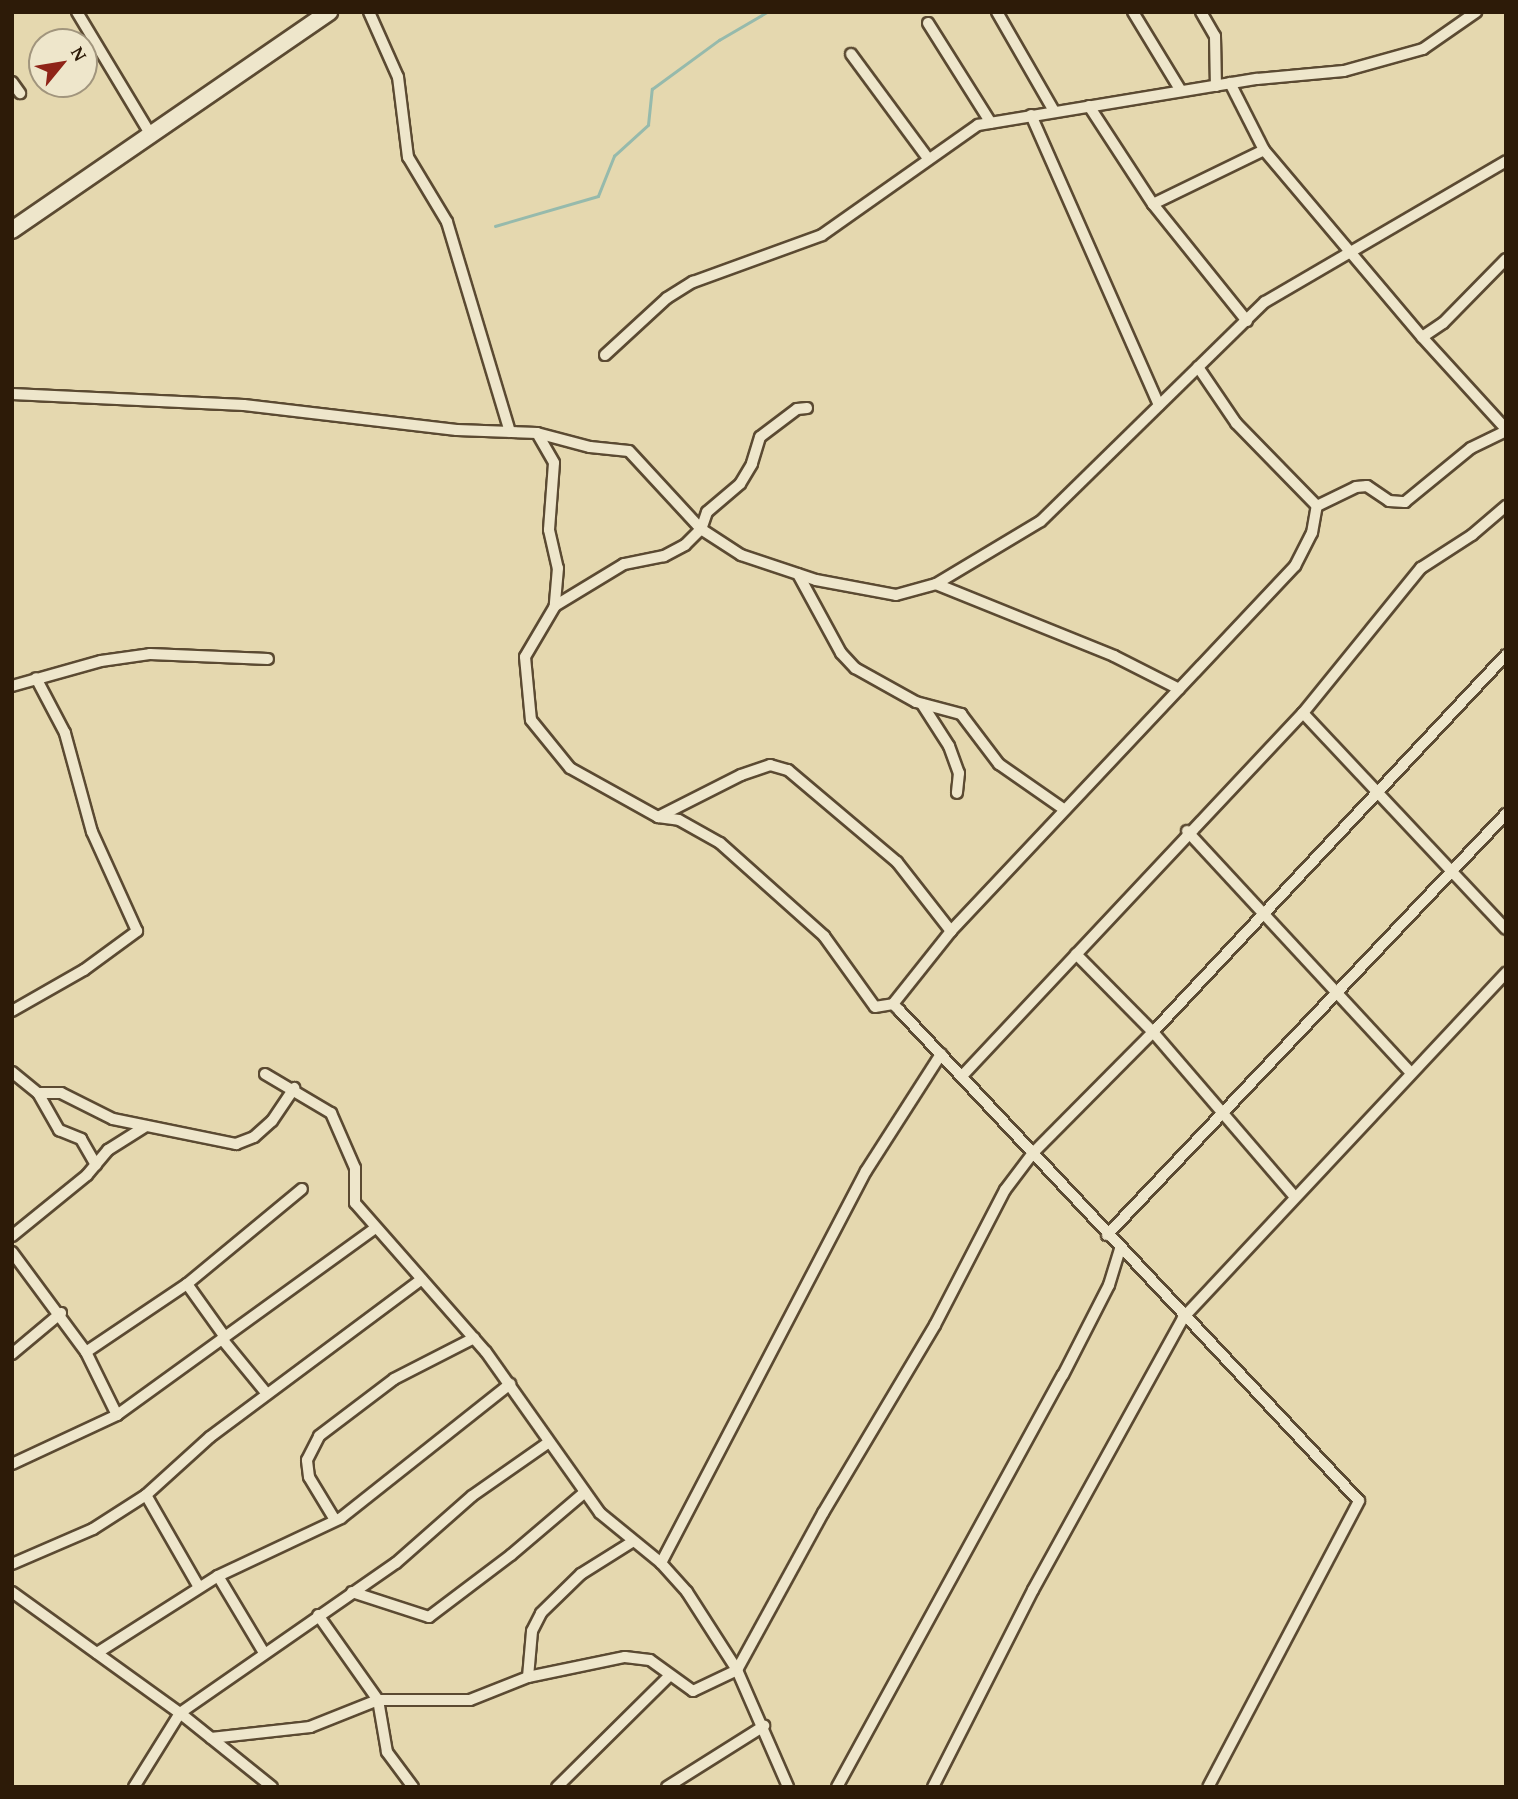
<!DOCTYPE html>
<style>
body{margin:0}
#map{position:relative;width:1518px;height:1799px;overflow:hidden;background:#e5d8af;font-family:"Gentium Book Plus",serif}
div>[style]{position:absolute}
.stream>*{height:2.5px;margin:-1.25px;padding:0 1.25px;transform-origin:1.25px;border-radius:1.25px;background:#96baac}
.roads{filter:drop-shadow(2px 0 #5b4a32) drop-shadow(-2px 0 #5b4a32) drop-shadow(0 2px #5b4a32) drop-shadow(0 -2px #5b4a32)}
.street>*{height:10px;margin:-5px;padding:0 5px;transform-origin:5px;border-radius:5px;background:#eee6cb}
.secondary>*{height:16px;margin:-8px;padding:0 8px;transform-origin:8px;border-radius:8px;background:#eee6cb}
span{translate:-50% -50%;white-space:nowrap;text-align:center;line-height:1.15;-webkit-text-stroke:7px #eee6cb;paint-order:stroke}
.frame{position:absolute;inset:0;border:14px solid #2d1b08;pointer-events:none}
.north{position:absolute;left:28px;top:28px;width:70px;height:70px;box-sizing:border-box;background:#eee6cb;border:2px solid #a1957d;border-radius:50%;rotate:60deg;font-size:19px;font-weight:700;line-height:28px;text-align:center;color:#2d1b08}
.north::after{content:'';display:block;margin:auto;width:24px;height:32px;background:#8f2418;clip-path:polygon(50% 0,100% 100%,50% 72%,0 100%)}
</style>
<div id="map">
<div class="stream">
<div style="left:495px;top:226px;width:107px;rotate:-16.2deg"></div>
<div style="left:598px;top:196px;width:43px;rotate:-68.2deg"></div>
<div style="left:614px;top:156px;width:46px;rotate:-42.4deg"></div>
<div style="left:648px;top:125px;width:36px;rotate:-84deg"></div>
<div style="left:652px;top:89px;width:83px;rotate:-36.2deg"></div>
<div style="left:719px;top:40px;width:56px;rotate:-30.3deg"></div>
</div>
<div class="roads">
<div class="street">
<div style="left:77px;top:12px;width:144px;rotate:59deg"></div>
<div style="left:369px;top:12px;width:71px;rotate:66deg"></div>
<div style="left:398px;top:77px;width:81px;rotate:82.9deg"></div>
<div style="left:408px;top:157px;width:76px;rotate:59deg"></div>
<div style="left:447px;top:222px;width:219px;rotate:73.3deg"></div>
<div style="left:997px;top:12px;width:114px;rotate:60.1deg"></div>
<div style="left:1133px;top:12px;width:92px;rotate:58.7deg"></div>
<div style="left:1201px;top:12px;width:28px;rotate:60deg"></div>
<div style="left:1215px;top:36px;width:50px;rotate:88.9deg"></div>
<div style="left:928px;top:23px;width:118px;rotate:57.8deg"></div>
<div style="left:851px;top:54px;width:128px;rotate:53.6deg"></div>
<div style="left:12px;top:82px;width:14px;rotate:54deg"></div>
<div style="left:1230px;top:83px;width:75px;rotate:63.1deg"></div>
<div style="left:1089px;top:106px;width:117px;rotate:56.9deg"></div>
<div style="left:1031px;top:115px;width:317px;rotate:66.2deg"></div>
<div style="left:1506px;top:259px;width:90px;rotate:134.5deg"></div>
<div style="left:1443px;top:323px;width:25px;rotate:146deg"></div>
<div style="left:1422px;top:337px;width:125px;rotate:47.6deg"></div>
<div style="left:1247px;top:321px;width:150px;rotate:-128.8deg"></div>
<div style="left:1153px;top:204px;width:123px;rotate:-25.9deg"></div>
<div style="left:1264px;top:150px;width:245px;rotate:49.8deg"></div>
<div style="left:605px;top:355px;width:84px;rotate:-42.6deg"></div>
<div style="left:667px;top:298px;width:31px;rotate:-32deg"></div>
<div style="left:693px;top:282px;width:137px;rotate:-20deg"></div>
<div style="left:822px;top:235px;width:191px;rotate:-35.2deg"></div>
<div style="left:978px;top:125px;width:283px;rotate:-9.4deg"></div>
<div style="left:1257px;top:79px;width:87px;rotate:-5.3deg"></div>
<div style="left:1344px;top:71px;width:82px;rotate:-15.6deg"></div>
<div style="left:1423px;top:49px;width:65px;rotate:-34.9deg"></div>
<div style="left:1198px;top:367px;width:68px;rotate:55.8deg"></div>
<div style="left:1236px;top:423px;width:116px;rotate:45.7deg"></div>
<div style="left:12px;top:394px;width:232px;rotate:2.7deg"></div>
<div style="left:244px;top:405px;width:214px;rotate:6.7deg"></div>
<div style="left:457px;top:430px;width:80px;rotate:2.1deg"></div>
<div style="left:537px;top:433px;width:55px;rotate:14.8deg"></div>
<div style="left:590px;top:447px;width:39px;rotate:6deg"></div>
<div style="left:629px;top:451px;width:106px;rotate:47.3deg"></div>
<div style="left:701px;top:529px;width:48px;rotate:33deg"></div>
<div style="left:741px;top:555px;width:79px;rotate:18.4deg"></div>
<div style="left:816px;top:580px;width:81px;rotate:10.6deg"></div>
<div style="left:896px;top:595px;width:41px;rotate:-15.4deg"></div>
<div style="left:936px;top:584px;width:122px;rotate:-31deg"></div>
<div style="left:1041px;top:521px;width:313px;rotate:-44.4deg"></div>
<div style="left:1265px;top:302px;width:279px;rotate:-30.3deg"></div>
<div style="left:807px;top:408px;width:10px;rotate:174deg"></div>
<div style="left:797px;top:409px;width:46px;rotate:142.9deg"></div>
<div style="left:760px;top:437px;width:28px;rotate:107deg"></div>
<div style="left:752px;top:464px;width:23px;rotate:121deg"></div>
<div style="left:740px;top:484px;width:43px;rotate:139.7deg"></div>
<div style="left:707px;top:512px;width:18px;rotate:109deg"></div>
<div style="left:701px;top:529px;width:23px;rotate:135deg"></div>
<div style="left:685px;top:545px;width:24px;rotate:152deg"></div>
<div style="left:664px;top:556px;width:41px;rotate:168.7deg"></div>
<div style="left:624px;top:564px;width:81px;rotate:148.7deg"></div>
<div style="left:555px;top:606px;width:59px;rotate:120.5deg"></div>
<div style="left:525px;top:657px;width:63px;rotate:84.6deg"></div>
<div style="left:531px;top:720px;width:62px;rotate:50.9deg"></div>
<div style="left:570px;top:768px;width:101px;rotate:29.1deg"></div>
<div style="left:658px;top:817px;width:93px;rotate:-26.8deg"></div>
<div style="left:741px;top:775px;width:31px;rotate:-19deg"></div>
<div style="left:770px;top:765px;width:19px;rotate:16deg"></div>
<div style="left:788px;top:770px;width:143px;rotate:40.2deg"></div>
<div style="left:897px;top:862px;width:88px;rotate:52deg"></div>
<div style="left:537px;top:433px;width:34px;rotate:60deg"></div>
<div style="left:554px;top:463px;width:67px;rotate:94.3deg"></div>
<div style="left:549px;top:530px;width:39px;rotate:77deg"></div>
<div style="left:558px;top:568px;width:38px;rotate:95deg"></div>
<div style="left:798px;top:574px;width:90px;rotate:61.4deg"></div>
<div style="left:841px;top:653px;width:21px;rotate:47deg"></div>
<div style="left:855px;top:668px;width:70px;rotate:29.1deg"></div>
<div style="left:916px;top:702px;width:47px;rotate:14.9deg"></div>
<div style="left:961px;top:714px;width:63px;rotate:52.8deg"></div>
<div style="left:999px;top:764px;width:80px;rotate:34.9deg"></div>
<div style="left:936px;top:584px;width:192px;rotate:22deg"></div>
<div style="left:1114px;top:656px;width:73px;rotate:26.9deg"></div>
<div style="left:12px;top:686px;width:92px;rotate:-15.7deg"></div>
<div style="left:101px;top:661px;width:49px;rotate:-8.1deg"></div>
<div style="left:150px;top:654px;width:118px;rotate:2.4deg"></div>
<div style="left:922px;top:704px;width:50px;rotate:57.3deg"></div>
<div style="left:949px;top:746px;width:29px;rotate:70deg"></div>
<div style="left:959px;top:773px;width:20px;rotate:96deg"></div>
<div style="left:1303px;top:713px;width:296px;rotate:46.8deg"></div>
<div style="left:658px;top:817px;width:21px;rotate:8deg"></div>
<div style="left:679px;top:820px;width:47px;rotate:29.3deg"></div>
<div style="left:720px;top:843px;width:140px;rotate:41.8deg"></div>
<div style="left:824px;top:936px;width:87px;rotate:54.3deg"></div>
<div style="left:875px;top:1007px;width:18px;rotate:-9deg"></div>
<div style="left:893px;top:1004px;width:10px;rotate:45deg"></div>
<div style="left:900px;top:1011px;width:671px;rotate:46.87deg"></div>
<div style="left:1359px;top:1501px;width:323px;rotate:117.8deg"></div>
<div style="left:1187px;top:831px;width:328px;rotate:47.2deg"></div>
<div style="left:1076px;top:954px;width:110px;rotate:45.4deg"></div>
<div style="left:1153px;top:1032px;width:216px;rotate:49.3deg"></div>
<div style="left:893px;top:1004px;width:93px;rotate:-51.5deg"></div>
<div style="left:951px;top:931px;width:502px;rotate:-46.7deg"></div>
<div style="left:1295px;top:566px;width:37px;rotate:-63deg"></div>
<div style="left:1312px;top:533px;width:27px;rotate:-80deg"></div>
<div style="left:1317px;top:506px;width:43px;rotate:-26deg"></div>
<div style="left:1356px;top:487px;width:11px;rotate:-5deg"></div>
<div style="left:1367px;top:486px;width:27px;rotate:34deg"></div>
<div style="left:1389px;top:501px;width:16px;rotate:4deg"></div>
<div style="left:1405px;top:502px;width:85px;rotate:-39.3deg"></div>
<div style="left:1471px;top:448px;width:39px;rotate:-26deg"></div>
<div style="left:12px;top:1011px;width:83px;rotate:-29.7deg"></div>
<div style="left:84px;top:970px;width:66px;rotate:-36.3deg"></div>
<div style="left:137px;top:931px;width:109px;rotate:-114.4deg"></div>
<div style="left:92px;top:832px;width:103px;rotate:-105.3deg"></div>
<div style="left:65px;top:733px;width:62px;rotate:-117.8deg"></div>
<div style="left:12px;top:1072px;width:33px;rotate:39deg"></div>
<div style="left:38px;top:1093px;width:23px"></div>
<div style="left:61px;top:1093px;width:58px;rotate:26.6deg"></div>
<div style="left:113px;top:1119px;width:126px;rotate:11.5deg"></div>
<div style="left:236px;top:1144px;width:19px;rotate:-21deg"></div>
<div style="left:254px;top:1137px;width:24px;rotate:-42deg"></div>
<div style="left:272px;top:1121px;width:40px;rotate:-56deg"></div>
<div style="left:265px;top:1074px;width:77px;rotate:30.6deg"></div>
<div style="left:331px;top:1113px;width:60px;rotate:66.4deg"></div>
<div style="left:355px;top:1168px;width:35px;rotate:90deg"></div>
<div style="left:355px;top:1203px;width:198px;rotate:48.7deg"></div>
<div style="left:486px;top:1352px;width:197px;rotate:54.7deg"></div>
<div style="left:600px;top:1513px;width:79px;rotate:39.3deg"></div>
<div style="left:661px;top:1563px;width:442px;rotate:-62.4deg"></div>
<div style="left:866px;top:1171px;width:139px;rotate:-57.3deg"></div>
<div style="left:962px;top:1076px;width:498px;rotate:-46.8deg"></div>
<div style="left:1303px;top:713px;width:187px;rotate:-50.9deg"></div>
<div style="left:1421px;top:568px;width:61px;rotate:-32.9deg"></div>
<div style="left:1472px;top:535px;width:45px;rotate:-40.5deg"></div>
<div style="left:38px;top:1093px;width:43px;rotate:60.4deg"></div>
<div style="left:59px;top:1130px;width:24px;rotate:22deg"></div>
<div style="left:81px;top:1139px;width:30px;rotate:60deg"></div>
<div style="left:1107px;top:1235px;width:580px;rotate:-46.54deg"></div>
<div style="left:12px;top:1236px;width:97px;rotate:-39.1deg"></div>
<div style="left:87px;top:1175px;width:33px;rotate:-50deg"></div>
<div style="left:108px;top:1150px;width:45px;rotate:-32.3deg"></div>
<div style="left:12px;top:1252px;width:124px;rotate:53.5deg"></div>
<div style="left:86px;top:1352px;width:122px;rotate:-34deg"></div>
<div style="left:187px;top:1284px;width:149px;rotate:-39.6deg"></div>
<div style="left:187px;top:1284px;width:65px;rotate:54.4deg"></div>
<div style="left:222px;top:1339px;width:71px;rotate:50.7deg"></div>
<div style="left:12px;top:1354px;width:64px;rotate:-39.9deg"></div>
<div style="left:117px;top:1415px;width:319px;rotate:-35.9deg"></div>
<div style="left:12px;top:1464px;width:116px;rotate:-25deg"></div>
<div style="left:117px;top:1415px;width:70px;rotate:-116.2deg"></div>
<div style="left:146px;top:1495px;width:106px;rotate:60.1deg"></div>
<div style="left:335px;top:1520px;width:50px;rotate:-121.2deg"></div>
<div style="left:309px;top:1477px;width:17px;rotate:-97deg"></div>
<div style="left:307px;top:1460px;width:27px;rotate:-63deg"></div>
<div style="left:319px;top:1436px;width:94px;rotate:-37.2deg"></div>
<div style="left:394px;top:1379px;width:90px;rotate:-27.1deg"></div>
<div style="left:661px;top:1563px;width:39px;rotate:48deg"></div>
<div style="left:687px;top:1592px;width:93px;rotate:57.3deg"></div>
<div style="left:737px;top:1670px;width:128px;rotate:66.4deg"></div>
<div style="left:12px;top:1564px;width:88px;rotate:-23.4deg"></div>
<div style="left:93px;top:1529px;width:63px;rotate:-32.7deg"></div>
<div style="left:146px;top:1495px;width:86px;rotate:-42.2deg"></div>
<div style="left:210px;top:1437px;width:264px;rotate:-36.7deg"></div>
<div style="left:218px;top:1576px;width:90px;rotate:59.1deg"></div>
<div style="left:12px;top:1592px;width:207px;rotate:35.8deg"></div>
<div style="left:180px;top:1713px;width:118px;rotate:38.8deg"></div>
<div style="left:352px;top:1592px;width:81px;rotate:18deg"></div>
<div style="left:429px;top:1617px;width:103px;rotate:-37.1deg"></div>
<div style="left:511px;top:1555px;width:97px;rotate:-40.4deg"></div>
<div style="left:97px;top:1653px;width:143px;rotate:-32.5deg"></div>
<div style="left:218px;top:1576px;width:136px;rotate:-25.2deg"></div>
<div style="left:341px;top:1518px;width:216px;rotate:-38.4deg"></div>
<div style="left:528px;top:1677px;width:46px;rotate:-85deg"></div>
<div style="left:532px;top:1631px;width:20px;rotate:-63deg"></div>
<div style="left:541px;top:1613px;width:56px;rotate:-44.3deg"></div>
<div style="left:581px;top:1574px;width:60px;rotate:-32.1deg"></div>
<div style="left:211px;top:1738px;width:100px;rotate:-6.3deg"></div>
<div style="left:310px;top:1727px;width:73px;rotate:-21.7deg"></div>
<div style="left:378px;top:1700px;width:104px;rotate:-125.2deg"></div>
<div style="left:134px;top:1787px;width:87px;rotate:-58.1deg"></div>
<div style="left:180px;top:1713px;width:263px;rotate:-34.8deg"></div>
<div style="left:396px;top:1563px;width:101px;rotate:-41.4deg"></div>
<div style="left:472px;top:1496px;width:94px;rotate:-35deg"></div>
<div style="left:413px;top:1787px;width:44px;rotate:-126.6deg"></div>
<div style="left:387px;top:1752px;width:53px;rotate:-99.8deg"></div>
<div style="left:378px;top:1700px;width:92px"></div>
<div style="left:470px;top:1700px;width:62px;rotate:-21.6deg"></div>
<div style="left:528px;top:1677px;width:99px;rotate:-11.7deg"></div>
<div style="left:625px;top:1657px;width:25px;rotate:7deg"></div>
<div style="left:650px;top:1660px;width:53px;rotate:35.8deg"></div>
<div style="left:693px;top:1691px;width:49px;rotate:-25.5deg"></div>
<div style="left:737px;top:1670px;width:179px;rotate:-61.3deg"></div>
<div style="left:823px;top:1513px;width:219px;rotate:-59.2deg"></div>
<div style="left:935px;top:1325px;width:152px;rotate:-62.6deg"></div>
<div style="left:1005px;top:1190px;width:46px;rotate:-52.9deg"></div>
<div style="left:1033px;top:1153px;width:170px;rotate:-45.2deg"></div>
<div style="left:1153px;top:1032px;width:516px;rotate:-46.88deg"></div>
<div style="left:557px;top:1787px;width:156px;rotate:-44.7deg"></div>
<div style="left:667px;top:1787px;width:115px;rotate:-32.2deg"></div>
<div style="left:837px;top:1787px;width:470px;rotate:-61.3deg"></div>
<div style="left:1063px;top:1375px;width:101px;rotate:-62.9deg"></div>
<div style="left:1109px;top:1285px;width:37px;rotate:-73deg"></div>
<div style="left:933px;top:1787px;width:221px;rotate:-63.1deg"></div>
<div style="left:1033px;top:1590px;width:311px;rotate:-61.1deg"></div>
<div style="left:1183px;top:1318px;width:473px;rotate:-46.9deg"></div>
</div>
<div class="secondary">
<div style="left:12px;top:230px;width:385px;rotate:-34.5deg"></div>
</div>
</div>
<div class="frame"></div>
<div class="north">N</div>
</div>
